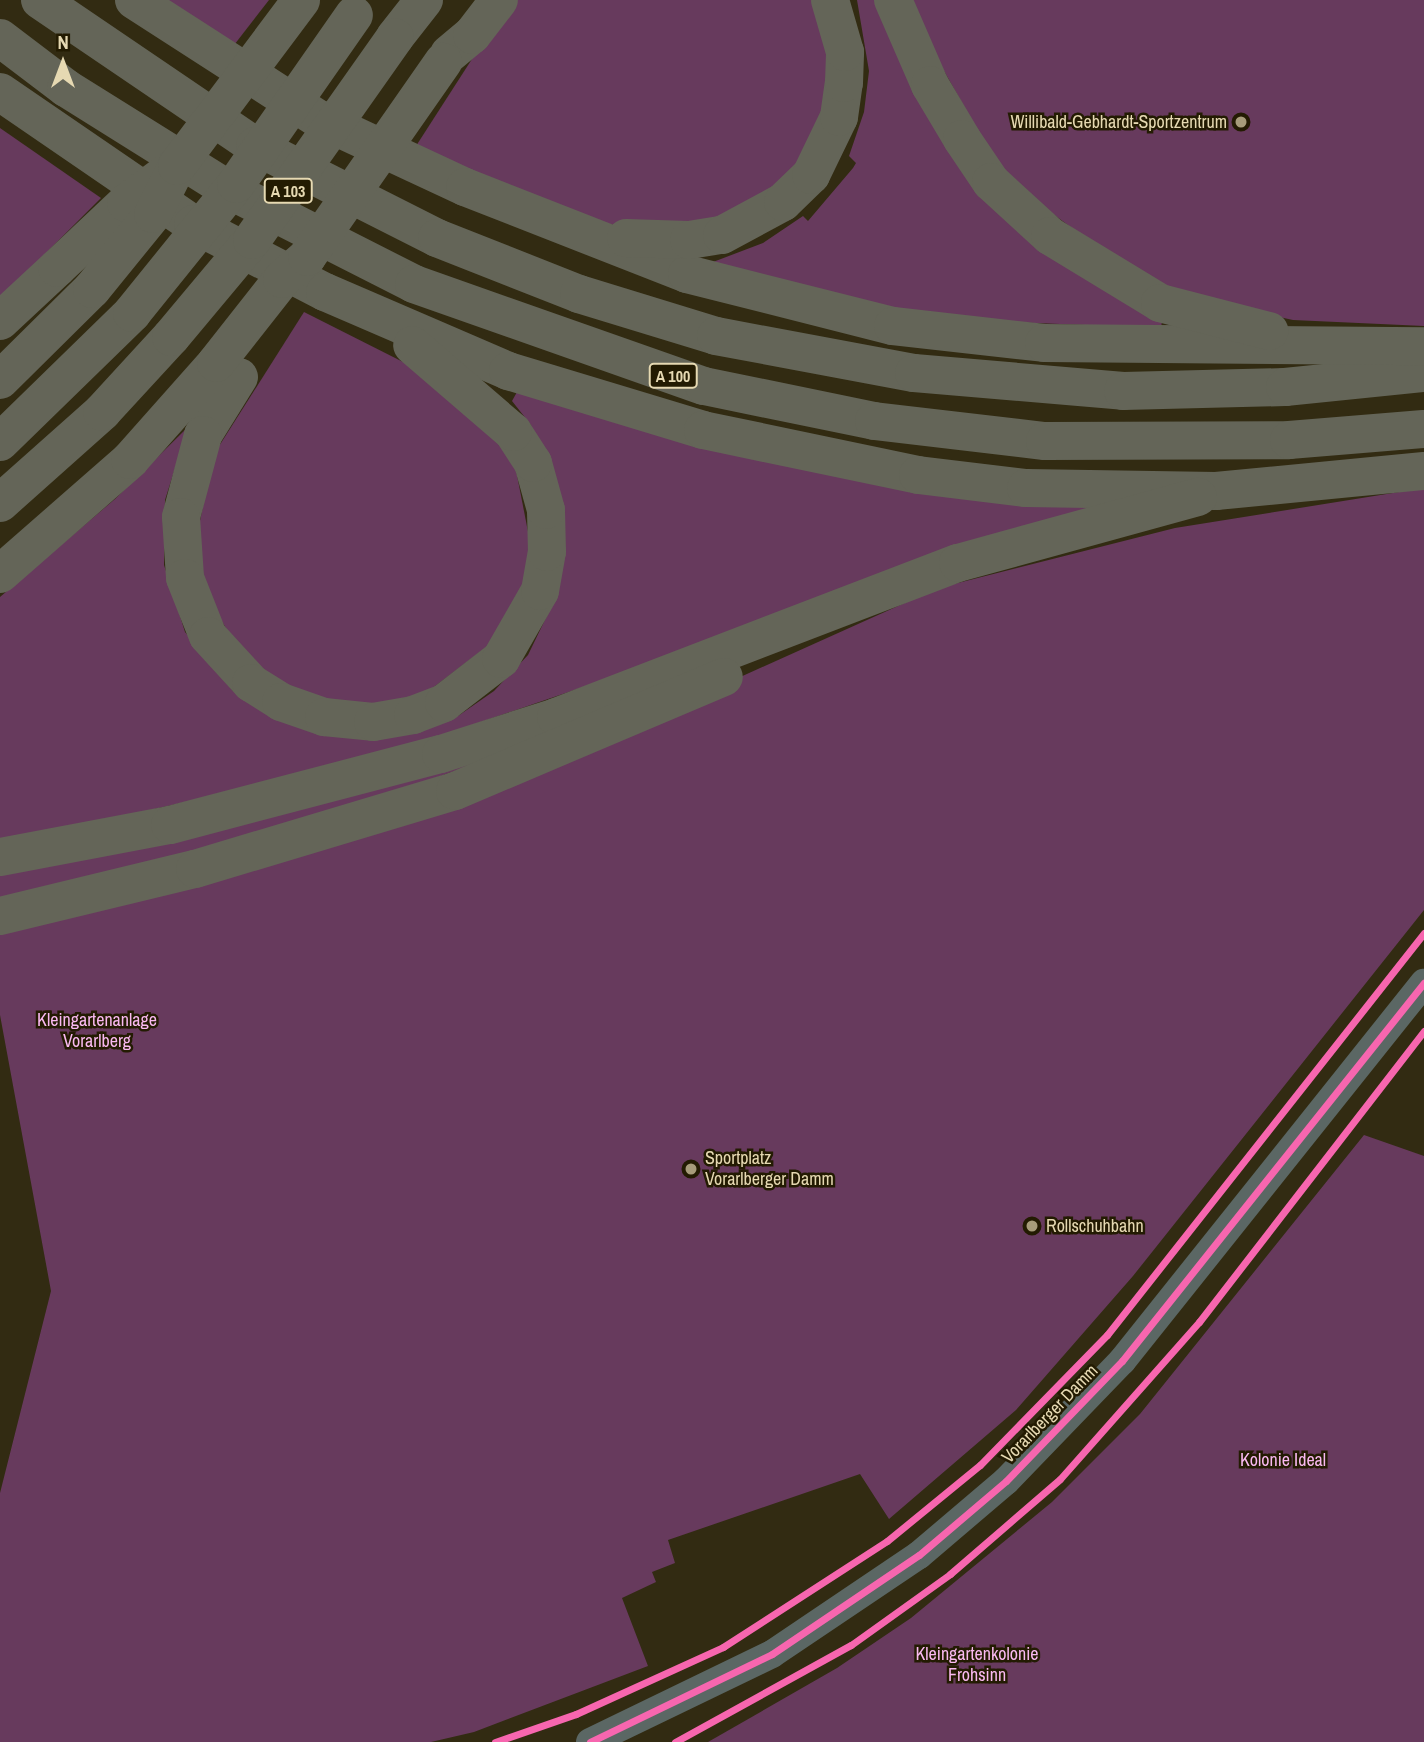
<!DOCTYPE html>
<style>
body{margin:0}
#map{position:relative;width:1424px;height:1742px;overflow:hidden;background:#322b12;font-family:"Archivo Narrow",sans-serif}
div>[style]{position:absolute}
.green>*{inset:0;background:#673a5d}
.tertiary>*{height:28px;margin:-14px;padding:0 14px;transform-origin:14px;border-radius:14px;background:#5b6764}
.motorway>*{height:38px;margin:-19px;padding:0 19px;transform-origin:19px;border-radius:19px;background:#646558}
.motorway-bridge>*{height:38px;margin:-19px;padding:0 19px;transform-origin:19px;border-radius:19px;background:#646558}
.cycleway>*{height:7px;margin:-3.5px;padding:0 3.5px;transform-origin:3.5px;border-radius:3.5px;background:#f766af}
.dots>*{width:19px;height:19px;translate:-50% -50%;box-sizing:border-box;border:4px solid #231b02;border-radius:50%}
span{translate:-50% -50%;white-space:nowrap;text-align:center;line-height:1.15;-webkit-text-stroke:5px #231b02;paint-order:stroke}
.shield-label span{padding:2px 5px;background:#231b02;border:2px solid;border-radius:5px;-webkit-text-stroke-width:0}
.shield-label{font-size:16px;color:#e6d9b2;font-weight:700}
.poi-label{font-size:18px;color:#e6d9b2}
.right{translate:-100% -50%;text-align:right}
.left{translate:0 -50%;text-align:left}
.park-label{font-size:18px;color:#fab9f1}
.street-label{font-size:18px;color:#e6d9b2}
.north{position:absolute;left:28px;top:28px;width:70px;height:70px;-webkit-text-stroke:5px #231b02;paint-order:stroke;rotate:0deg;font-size:19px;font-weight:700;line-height:28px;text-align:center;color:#e6d9b2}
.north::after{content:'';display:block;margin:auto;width:24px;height:32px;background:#e6d9b2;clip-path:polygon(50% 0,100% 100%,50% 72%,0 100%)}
</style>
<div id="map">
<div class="green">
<div style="clip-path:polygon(159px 0,269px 0,231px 49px)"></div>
<div style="clip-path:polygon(510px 0,820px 0,835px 54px,816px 145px,752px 211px,639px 231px,576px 216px,416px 146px)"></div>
<div style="clip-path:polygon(857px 0,882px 0,925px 94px,1162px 321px,1161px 328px,937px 319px,713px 262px,763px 243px,803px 216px,808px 221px,853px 168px,856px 163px,849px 156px,864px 112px,869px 71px)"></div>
<div style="clip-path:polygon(904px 0,1424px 0,1424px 326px,1293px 320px,1215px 303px,1135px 274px,1005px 179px)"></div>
<div style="clip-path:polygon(0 128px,101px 198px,0 299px)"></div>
<div style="clip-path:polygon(304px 312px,413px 367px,486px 423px,516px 470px,530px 542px,525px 581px,497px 639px,426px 693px,379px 704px,333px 702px,284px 685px,238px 649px,206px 594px,197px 535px,214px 454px)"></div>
<div style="clip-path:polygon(517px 392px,1114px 505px,367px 761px,0 844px,0 597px,115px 499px,188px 427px,165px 500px,164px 565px,185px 632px,233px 691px,458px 716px,494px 691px,528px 655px,556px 597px,531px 425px,512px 401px)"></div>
<div style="clip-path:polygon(1424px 488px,1424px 910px,1133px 1276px,1016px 1410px,889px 1519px,860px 1474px,668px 1540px,675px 1563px,652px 1572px,656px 1582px,622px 1598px,648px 1666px,474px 1732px,431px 1742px,0 1742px,0 1493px,51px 1291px,0 1015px,0 927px,696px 697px,938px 588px,1175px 528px)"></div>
<div style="clip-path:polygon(549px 737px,302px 826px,0 904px,0 871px)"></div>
<div style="clip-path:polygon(1364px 1135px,1424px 1156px,1424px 1742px,708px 1742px,837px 1668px,911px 1618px,1052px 1502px,1140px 1414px)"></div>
</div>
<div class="tertiary">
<div style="left:590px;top:1742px;width:202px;rotate:-25.8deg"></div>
<div style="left:772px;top:1654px;width:177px;rotate:-34deg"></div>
<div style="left:919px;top:1555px;width:114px;rotate:-40.4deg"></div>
<div style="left:1006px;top:1481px;width:167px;rotate:-46deg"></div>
<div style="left:1122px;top:1361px;width:484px;rotate:-51.4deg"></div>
</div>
<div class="motorway">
<div style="left:40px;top:0;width:260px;rotate:34.2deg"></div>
<div style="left:255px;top:146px;width:204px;rotate:26.8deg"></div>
<div style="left:437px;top:238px;width:153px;rotate:21.5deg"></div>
<div style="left:579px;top:294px;width:143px;rotate:17deg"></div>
<div style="left:716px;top:336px;width:201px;rotate:10.6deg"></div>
<div style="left:914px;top:373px;width:210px;rotate:4.9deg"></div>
<div style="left:1123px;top:391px;width:162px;rotate:-1.4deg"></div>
<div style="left:1285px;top:387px;width:140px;rotate:-5.8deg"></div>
<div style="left:134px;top:0;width:220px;rotate:32.8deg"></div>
<div style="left:319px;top:119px;width:161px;rotate:25deg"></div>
<div style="left:465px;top:187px;width:238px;rotate:21.4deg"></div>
<div style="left:687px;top:274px;width:212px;rotate:14.2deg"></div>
<div style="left:893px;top:326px;width:152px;rotate:6.4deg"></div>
<div style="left:1044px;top:343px;width:380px;rotate:0.5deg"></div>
<div style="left:893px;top:0;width:93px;rotate:66.5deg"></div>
<div style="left:930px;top:85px;width:63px;rotate:59.3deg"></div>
<div style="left:962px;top:139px;width:52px;rotate:56deg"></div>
<div style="left:991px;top:182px;width:80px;rotate:42.5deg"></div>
<div style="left:1050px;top:236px;width:129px;rotate:31.3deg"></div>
<div style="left:1160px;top:303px;width:113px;rotate:14.4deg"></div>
<div style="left:395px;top:37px;width:47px;rotate:-51.9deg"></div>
<div style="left:0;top:38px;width:83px;rotate:37.1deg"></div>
<div style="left:66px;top:88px;width:195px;rotate:32deg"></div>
<div style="left:231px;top:191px;width:205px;rotate:26.9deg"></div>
<div style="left:414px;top:284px;width:307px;rotate:19.4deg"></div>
<div style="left:704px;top:386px;width:174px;rotate:11.6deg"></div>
<div style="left:874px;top:421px;width:172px;rotate:6.7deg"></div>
<div style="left:1045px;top:441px;width:244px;rotate:-0.2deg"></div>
<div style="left:1289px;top:440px;width:135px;rotate:-4.7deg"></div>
<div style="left:449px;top:54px;width:30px;rotate:-40deg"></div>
<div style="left:472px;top:35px;width:44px;rotate:-52.4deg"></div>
<div style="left:0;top:92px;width:234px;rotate:34.4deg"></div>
<div style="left:193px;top:224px;width:148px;rotate:27.3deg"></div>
<div style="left:325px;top:292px;width:199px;rotate:23.3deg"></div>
<div style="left:508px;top:371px;width:204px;rotate:16.8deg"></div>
<div style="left:703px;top:430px;width:220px;rotate:11.8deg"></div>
<div style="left:918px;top:475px;width:109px;rotate:6.9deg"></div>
<div style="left:1026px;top:488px;width:190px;rotate:0.9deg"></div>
<div style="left:1216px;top:491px;width:209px;rotate:-5.5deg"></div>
<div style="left:626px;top:238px;width:63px;rotate:1.8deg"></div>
<div style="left:689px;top:240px;width:33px;rotate:-9deg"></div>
<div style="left:722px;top:235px;width:69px;rotate:-28.4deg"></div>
<div style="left:783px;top:202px;width:39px;rotate:-44deg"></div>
<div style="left:811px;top:175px;width:64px;rotate:-64.2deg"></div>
<div style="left:839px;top:117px;width:34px;rotate:-82deg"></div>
<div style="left:844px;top:83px;width:31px;rotate:-88deg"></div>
<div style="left:845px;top:52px;width:54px;rotate:-106.1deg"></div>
<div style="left:0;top:321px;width:78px;rotate:-42.9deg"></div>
<div style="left:239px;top:377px;width:68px;rotate:121.8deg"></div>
<div style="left:203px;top:435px;width:85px;rotate:105deg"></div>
<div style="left:181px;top:517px;width:61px;rotate:86.2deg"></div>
<div style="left:185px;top:578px;width:62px;rotate:68.4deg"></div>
<div style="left:208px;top:636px;width:64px;rotate:47.5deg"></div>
<div style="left:251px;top:683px;width:36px;rotate:32deg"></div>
<div style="left:281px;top:702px;width:46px;rotate:19.2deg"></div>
<div style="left:324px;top:717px;width:49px;rotate:5.8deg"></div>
<div style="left:373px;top:722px;width:41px;rotate:-9.9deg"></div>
<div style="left:413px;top:715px;width:33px;rotate:-21deg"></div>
<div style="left:444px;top:703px;width:72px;rotate:-37.7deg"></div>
<div style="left:501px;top:659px;width:78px;rotate:-60.2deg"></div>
<div style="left:540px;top:591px;width:40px;rotate:-80deg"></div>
<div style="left:547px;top:552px;width:42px;rotate:-91.4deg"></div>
<div style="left:546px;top:510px;width:49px;rotate:-105.5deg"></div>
<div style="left:533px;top:463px;width:37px;rotate:-123deg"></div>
<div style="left:513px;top:432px;width:133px;rotate:-139.3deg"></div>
<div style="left:0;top:380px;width:129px;rotate:-44.7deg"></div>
<div style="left:0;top:442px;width:185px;rotate:-44.3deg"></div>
<div style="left:0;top:503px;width:137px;rotate:-41.7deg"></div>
<div style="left:102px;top:412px;width:102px;rotate:-47.4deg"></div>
<div style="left:0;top:574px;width:173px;rotate:-41.2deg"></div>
<div style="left:130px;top:460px;width:130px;rotate:-48.4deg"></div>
<div style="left:0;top:857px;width:173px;rotate:-10.7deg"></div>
<div style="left:170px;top:825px;width:280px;rotate:-14.7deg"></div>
<div style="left:441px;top:754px;width:121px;rotate:-17.8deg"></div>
<div style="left:556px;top:717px;width:430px;rotate:-21deg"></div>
<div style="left:958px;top:563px;width:249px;rotate:-15.4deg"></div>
<div style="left:0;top:916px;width:201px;rotate:-13.6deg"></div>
<div style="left:195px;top:869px;width:271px;rotate:-16.7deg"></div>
<div style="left:455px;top:791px;width:292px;rotate:-23deg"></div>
</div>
<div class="motorway-bridge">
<div style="left:57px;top:268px;width:95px;rotate:-43.3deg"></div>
<div style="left:126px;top:203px;width:57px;rotate:-36.5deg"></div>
<div style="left:92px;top:289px;width:97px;rotate:-50.9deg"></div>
<div style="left:153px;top:214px;width:54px;rotate:-63.4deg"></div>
<div style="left:177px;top:166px;width:207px;rotate:-53.2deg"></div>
<div style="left:132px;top:313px;width:166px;rotate:-51.1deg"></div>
<div style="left:236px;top:184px;width:206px;rotate:-55.1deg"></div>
<div style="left:171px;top:337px;width:126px;rotate:-50.1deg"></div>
<div style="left:252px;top:240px;width:248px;rotate:-54.8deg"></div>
<div style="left:216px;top:363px;width:107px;rotate:-51.8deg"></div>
<div style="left:282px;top:279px;width:33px;rotate:-41deg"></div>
<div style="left:307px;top:257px;width:238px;rotate:-55.1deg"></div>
</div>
<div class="cycleway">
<div style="left:495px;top:1742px;width:86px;rotate:-19.1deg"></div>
<div style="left:576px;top:1714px;width:162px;rotate:-24.5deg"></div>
<div style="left:723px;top:1647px;width:195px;rotate:-32.9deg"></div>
<div style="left:887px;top:1541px;width:120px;rotate:-39.3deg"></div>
<div style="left:980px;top:1465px;width:182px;rotate:-45.7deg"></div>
<div style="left:1107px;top:1335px;width:512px;rotate:-51.74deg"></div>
<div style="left:590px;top:1742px;width:202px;rotate:-25.8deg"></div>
<div style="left:772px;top:1654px;width:177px;rotate:-34deg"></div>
<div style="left:919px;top:1555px;width:114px;rotate:-40.4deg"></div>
<div style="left:1006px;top:1481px;width:167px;rotate:-46deg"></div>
<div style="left:1122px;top:1361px;width:484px;rotate:-51.4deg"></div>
<div style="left:675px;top:1742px;width:201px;rotate:-28.9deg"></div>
<div style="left:851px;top:1645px;width:122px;rotate:-35.6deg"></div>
<div style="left:950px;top:1574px;width:145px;rotate:-40.8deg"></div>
<div style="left:1060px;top:1479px;width:210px;rotate:-48.5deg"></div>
<div style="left:1199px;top:1322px;width:368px;rotate:-52.3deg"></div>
</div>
<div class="dots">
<div style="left:1241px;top:122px;background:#a79c7a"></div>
<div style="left:691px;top:1169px;background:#a79c7a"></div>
<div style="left:1032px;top:1226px;background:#a79c7a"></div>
</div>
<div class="shield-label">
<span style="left:288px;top:191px">A 103</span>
<span style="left:673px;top:376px">A 100</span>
</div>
<div class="poi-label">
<span class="right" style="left:1227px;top:122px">Willibald-Gebhardt-Sportzentrum</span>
<span class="left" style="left:705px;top:1169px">Sportplatz<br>Vorarlberger Damm</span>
<span class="left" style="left:1046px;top:1226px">Rollschuhbahn</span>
</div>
<div class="park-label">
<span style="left:97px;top:1031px">Kleingartenanlage<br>Vorarlberg</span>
<span style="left:1283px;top:1460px">Kolonie Ideal</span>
<span style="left:977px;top:1665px">Kleingartenkolonie<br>Frohsinn</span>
</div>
<div class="street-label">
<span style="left:1050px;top:1414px;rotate:-46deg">Vorarlberger Damm</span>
</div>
<div class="north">N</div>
</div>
